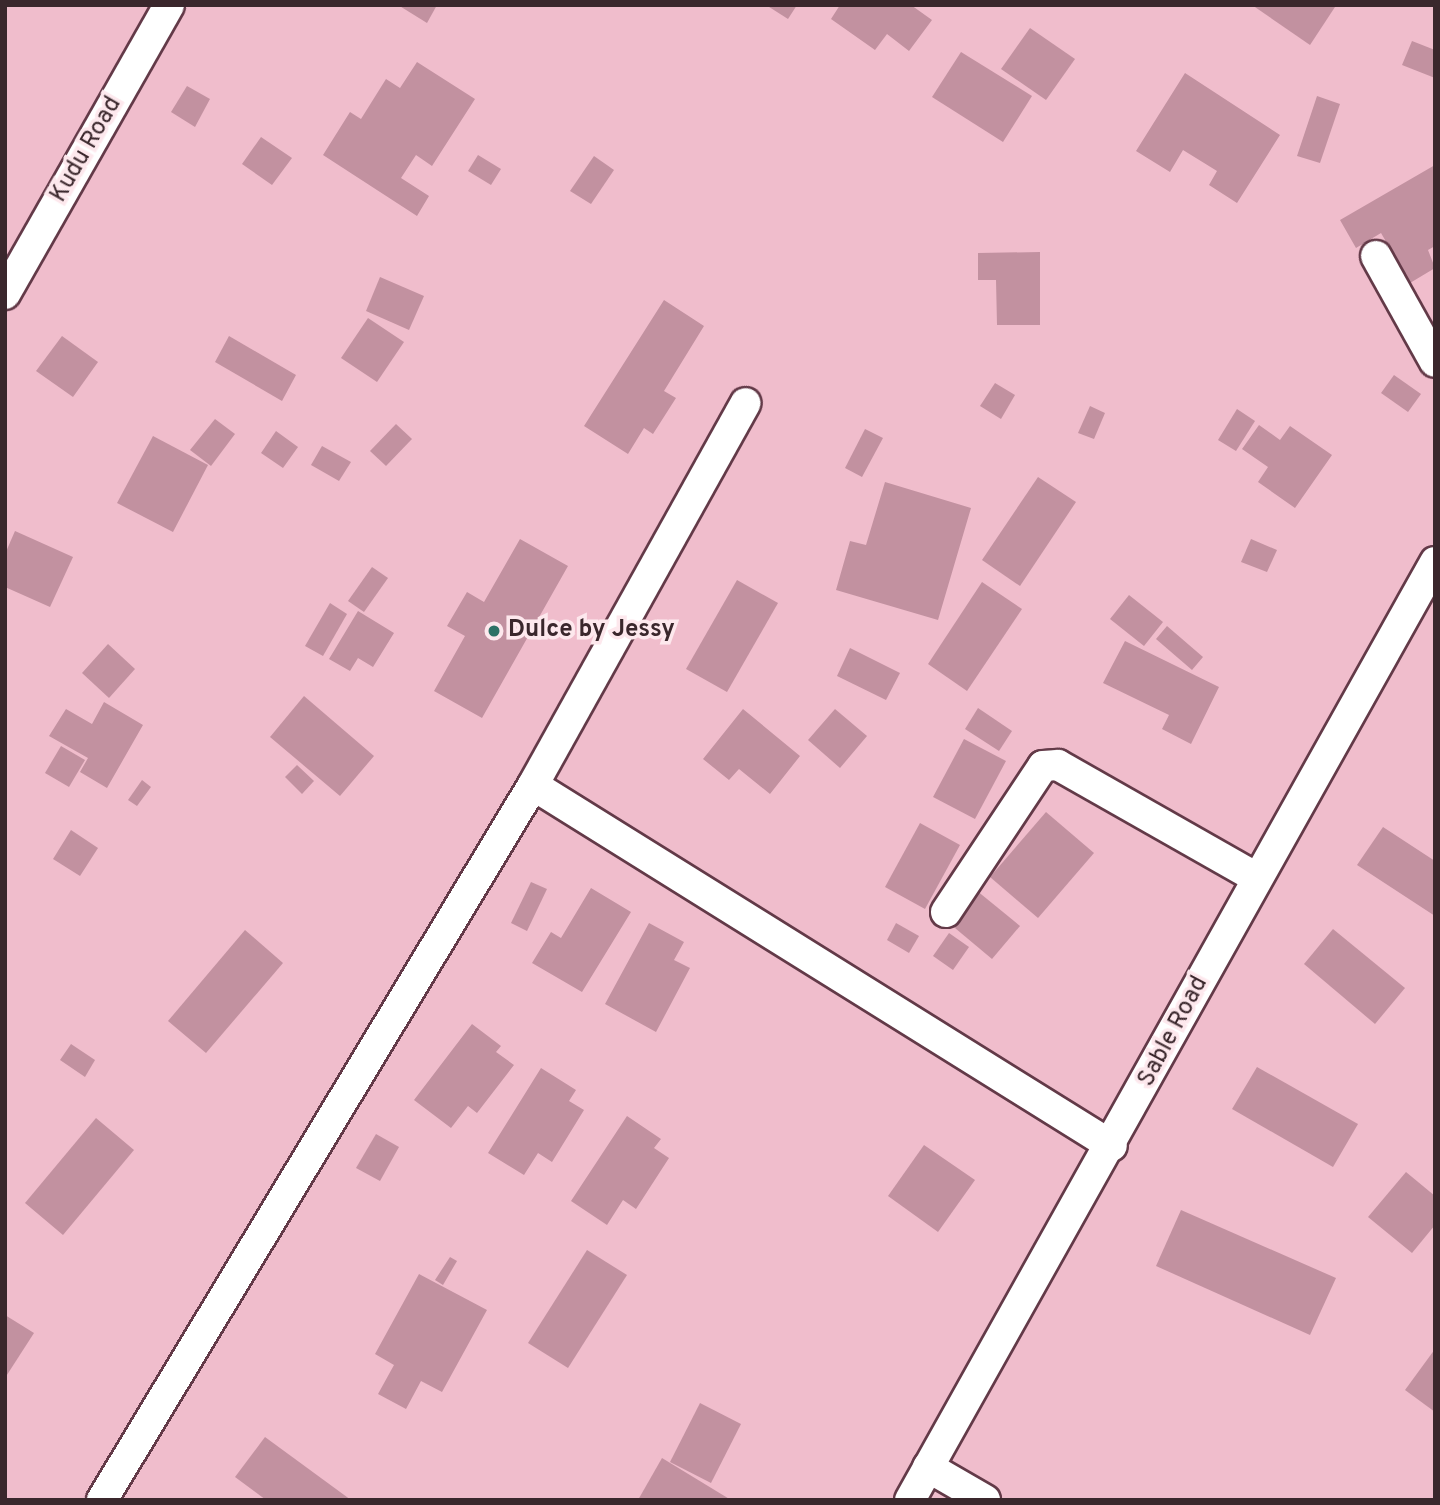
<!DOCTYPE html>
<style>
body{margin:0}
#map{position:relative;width:1440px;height:1505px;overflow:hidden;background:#f0bdcc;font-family:Overpass,sans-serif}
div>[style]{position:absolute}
.building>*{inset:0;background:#c291a0}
.roads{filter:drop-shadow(2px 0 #633a48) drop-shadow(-2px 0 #633a48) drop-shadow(0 2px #633a48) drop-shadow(0 -2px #633a48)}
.minor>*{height:30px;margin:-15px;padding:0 15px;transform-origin:15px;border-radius:15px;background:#fff}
.dots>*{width:19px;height:19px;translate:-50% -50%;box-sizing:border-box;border:4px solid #fde8ed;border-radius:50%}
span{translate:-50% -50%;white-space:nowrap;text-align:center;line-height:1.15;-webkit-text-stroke:7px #fde8ed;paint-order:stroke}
.street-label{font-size:24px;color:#3a272c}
.poi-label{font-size:24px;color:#3a272c;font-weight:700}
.left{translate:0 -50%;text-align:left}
.frame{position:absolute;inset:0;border:7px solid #3a272c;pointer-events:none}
</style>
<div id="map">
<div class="building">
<div style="clip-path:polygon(398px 5px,437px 5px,427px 23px)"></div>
<div style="clip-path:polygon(766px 5px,797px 5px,788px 19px)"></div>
<div style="clip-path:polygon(840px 5px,911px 5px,932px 20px,909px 51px,887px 34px,875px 50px,831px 19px)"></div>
<div style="clip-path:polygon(1252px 5px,1333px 5px,1335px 7px,1310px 45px)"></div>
<div style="clip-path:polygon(1030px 28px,1075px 59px,1046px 100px,1001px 69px)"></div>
<div style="clip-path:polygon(1412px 41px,1435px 50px,1435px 78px,1402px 65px)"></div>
<div style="clip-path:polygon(961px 52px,1032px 96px,1003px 142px,932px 97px)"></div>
<div style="clip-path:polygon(417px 62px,475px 99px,432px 166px,416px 155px,401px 178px,429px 196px,417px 216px,323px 155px,350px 112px,361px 119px,386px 79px,400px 88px)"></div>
<div style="clip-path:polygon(1185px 73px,1280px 135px,1237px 203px,1209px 185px,1217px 171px,1183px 150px,1170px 172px,1136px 151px)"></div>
<div style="clip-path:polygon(187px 86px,210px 99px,195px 127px,171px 112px)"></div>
<div style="clip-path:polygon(1317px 96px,1340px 104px,1320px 163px,1297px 156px)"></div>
<div style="clip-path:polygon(261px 137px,292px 158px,272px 185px,242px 164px)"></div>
<div style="clip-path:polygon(478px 155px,501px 169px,491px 185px,468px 171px)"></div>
<div style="clip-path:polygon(594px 156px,614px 170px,591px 204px,570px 191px)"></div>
<div style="clip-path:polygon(1435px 165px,1435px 246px,1428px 250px,1435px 268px,1410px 283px,1381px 233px,1356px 248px,1340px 220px)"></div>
<div style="clip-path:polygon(1040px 252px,1040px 325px,997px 325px,996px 280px,978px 280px,978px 253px)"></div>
<div style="clip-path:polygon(380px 277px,424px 296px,409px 330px,366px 311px)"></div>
<div style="clip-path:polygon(664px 300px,704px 326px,664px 391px,676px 398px,653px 434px,644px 428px,628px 454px,584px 426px)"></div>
<div style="clip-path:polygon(368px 318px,404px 342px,377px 382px,341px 358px)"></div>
<div style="clip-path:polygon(62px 336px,98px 362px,73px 397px,36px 371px)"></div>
<div style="clip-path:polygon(229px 336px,296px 375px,282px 401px,215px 362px)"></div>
<div style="clip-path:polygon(1394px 375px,1421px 394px,1408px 412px,1381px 393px)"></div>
<div style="clip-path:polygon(995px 383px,1015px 395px,1001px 419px,980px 406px)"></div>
<div style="clip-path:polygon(1090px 406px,1105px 413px,1094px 439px,1078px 433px)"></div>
<div style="clip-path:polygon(1237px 409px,1255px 421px,1236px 451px,1218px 440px)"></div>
<div style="clip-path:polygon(215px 419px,235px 434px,211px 466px,190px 450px)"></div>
<div style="clip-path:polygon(396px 424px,412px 439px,386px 466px,370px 451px)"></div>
<div style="clip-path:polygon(1259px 425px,1280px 440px,1290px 426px,1332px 455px,1295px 508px,1258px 482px,1268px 467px,1242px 449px)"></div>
<div style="clip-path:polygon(865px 429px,883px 438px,862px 477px,845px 468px)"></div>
<div style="clip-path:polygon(276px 431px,298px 447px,283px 468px,261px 453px)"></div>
<div style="clip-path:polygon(153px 436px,208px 465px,173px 532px,117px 503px)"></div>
<div style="clip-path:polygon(322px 446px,351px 462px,339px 481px,311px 465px)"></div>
<div style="clip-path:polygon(1038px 477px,1076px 502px,1020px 586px,982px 560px)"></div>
<div style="clip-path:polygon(885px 482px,971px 508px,938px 620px,836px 590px,850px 541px,866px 545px)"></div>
<div style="clip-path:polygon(15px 531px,73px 557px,50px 607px,5px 587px,5px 554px)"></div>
<div style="clip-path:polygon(520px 539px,568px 566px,482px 718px,434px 691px,465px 636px,447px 626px,467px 592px,484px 602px)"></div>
<div style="clip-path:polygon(1251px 539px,1277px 550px,1267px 572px,1241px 562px)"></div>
<div style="clip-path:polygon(372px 567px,388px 578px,364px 612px,348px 601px)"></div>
<div style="clip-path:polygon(737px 580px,778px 603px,727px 692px,686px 669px)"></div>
<div style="clip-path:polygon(982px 582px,1022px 609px,967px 691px,928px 664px)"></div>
<div style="clip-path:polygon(1129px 595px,1163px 622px,1144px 646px,1110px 619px)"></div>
<div style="clip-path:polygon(330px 603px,347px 614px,323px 656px,305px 646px)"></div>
<div style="clip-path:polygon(358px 611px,394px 633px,373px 667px,358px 658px,350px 671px,329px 659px)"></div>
<div style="clip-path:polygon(1167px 626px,1203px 657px,1192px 670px,1156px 639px)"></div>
<div style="clip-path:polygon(1125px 641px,1219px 687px,1191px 744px,1162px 729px,1169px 715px,1103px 683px)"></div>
<div style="clip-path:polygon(108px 644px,135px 669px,109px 698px,82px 673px)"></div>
<div style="clip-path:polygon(850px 648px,900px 673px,886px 700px,837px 676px)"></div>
<div style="clip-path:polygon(304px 696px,374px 756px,340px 796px,270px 737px)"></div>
<div style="clip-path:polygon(104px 702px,143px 725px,107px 788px,80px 772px,88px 758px,49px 736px,66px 709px,92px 724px)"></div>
<div style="clip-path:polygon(978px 708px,1012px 731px,999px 751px,965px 729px)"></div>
<div style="clip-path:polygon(743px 709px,800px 756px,770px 794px,739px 769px,729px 780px,703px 759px)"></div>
<div style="clip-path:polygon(835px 709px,867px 736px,840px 768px,808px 740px)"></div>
<div style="clip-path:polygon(964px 739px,1006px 761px,975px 819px,933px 797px)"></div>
<div style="clip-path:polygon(61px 746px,85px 760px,69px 787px,45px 773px)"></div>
<div style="clip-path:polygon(297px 765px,314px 781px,302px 794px,285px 777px)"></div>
<div style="clip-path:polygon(142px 780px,151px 787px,137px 806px,128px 800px)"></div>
<div style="clip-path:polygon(1046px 812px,1094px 853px,1038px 918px,990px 877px)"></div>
<div style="clip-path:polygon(920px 823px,960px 845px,925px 909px,885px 887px)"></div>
<div style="clip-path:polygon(1383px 827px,1435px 861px,1435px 916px,1357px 865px)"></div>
<div style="clip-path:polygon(71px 830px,98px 848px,80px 876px,53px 859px)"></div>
<div style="clip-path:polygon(531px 882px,547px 889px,527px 931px,511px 923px)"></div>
<div style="clip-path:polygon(591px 888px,631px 912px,582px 992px,532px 963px,551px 932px,561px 938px)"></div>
<div style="clip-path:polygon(976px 890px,1020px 926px,992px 959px,949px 923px)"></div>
<div style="clip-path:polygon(649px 923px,684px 942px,674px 960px,690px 968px,656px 1032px,605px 1004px)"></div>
<div style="clip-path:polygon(896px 923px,919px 936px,909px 953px,887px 940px)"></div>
<div style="clip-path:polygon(1333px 929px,1405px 988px,1375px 1024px,1304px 964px)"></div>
<div style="clip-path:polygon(245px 930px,283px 963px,206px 1053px,168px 1021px)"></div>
<div style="clip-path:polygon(949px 933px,969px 947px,953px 970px,933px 956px)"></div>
<div style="clip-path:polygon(472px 1024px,501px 1046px,496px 1052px,514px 1065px,477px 1113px,468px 1106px,451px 1128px,414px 1100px)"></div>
<div style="clip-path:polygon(71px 1044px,95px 1060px,85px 1077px,60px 1060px)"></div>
<div style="clip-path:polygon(1257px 1067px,1358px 1124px,1333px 1167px,1232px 1109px)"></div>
<div style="clip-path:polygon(541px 1068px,576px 1090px,569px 1101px,584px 1110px,552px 1162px,538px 1153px,524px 1175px,488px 1153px)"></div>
<div style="clip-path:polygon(627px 1116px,661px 1139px,654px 1148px,669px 1158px,636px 1209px,623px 1200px,607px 1225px,571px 1201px)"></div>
<div style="clip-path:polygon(96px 1118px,134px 1150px,63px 1235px,25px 1203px)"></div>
<div style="clip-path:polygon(376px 1134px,399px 1147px,380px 1181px,356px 1168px)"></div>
<div style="clip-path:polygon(924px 1145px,975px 1180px,938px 1232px,888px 1196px)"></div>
<div style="clip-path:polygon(1406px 1172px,1435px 1196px,1435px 1225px,1412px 1253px,1368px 1217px)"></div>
<div style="clip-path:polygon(1181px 1210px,1336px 1278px,1310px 1335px,1156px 1266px)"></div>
<div style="clip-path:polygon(587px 1250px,627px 1275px,568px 1368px,528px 1343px)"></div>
<div style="clip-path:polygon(450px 1257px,457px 1261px,443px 1285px,435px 1280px)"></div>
<div style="clip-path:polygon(419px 1274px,487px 1310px,442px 1392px,421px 1381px,406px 1409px,378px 1394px,394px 1365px,375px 1354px)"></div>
<div style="clip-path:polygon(5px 1315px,34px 1333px,5px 1378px)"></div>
<div style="clip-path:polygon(1435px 1349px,1435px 1412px,1405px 1390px)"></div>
<div style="clip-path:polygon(700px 1403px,741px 1424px,711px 1483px,670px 1462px)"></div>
<div style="clip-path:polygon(265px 1437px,351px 1500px,266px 1500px,235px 1477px)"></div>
<div style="clip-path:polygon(662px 1458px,731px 1500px,638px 1500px)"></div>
</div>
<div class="roads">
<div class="minor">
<div style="left:1376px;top:256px;width:121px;rotate:60.9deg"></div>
<div style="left:5px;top:294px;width:332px;rotate:-60.4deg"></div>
<div style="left:533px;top:785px;width:682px;rotate:31.94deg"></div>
<div style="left:946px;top:912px;width:175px;rotate:-56.4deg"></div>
<div style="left:1043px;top:766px;width:15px;rotate:-4deg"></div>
<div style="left:1058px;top:765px;width:229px;rotate:29.6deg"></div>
<div style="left:928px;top:1467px;width:66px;rotate:30.1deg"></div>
<div style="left:102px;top:1500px;width:835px;rotate:-58.92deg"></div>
<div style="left:533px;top:785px;width:437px;rotate:-60.9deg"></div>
<div style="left:910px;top:1500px;width:1075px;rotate:-60.76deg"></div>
</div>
</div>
<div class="dots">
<div style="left:494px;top:631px;background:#2d7266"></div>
</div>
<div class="street-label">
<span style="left:87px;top:150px;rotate:-60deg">Kudu Road</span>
<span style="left:1174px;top:1032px;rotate:-62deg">Sable Road</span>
</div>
<div class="poi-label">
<span class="left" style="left:508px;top:631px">Dulce by Jessy</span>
</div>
<div class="frame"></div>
</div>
